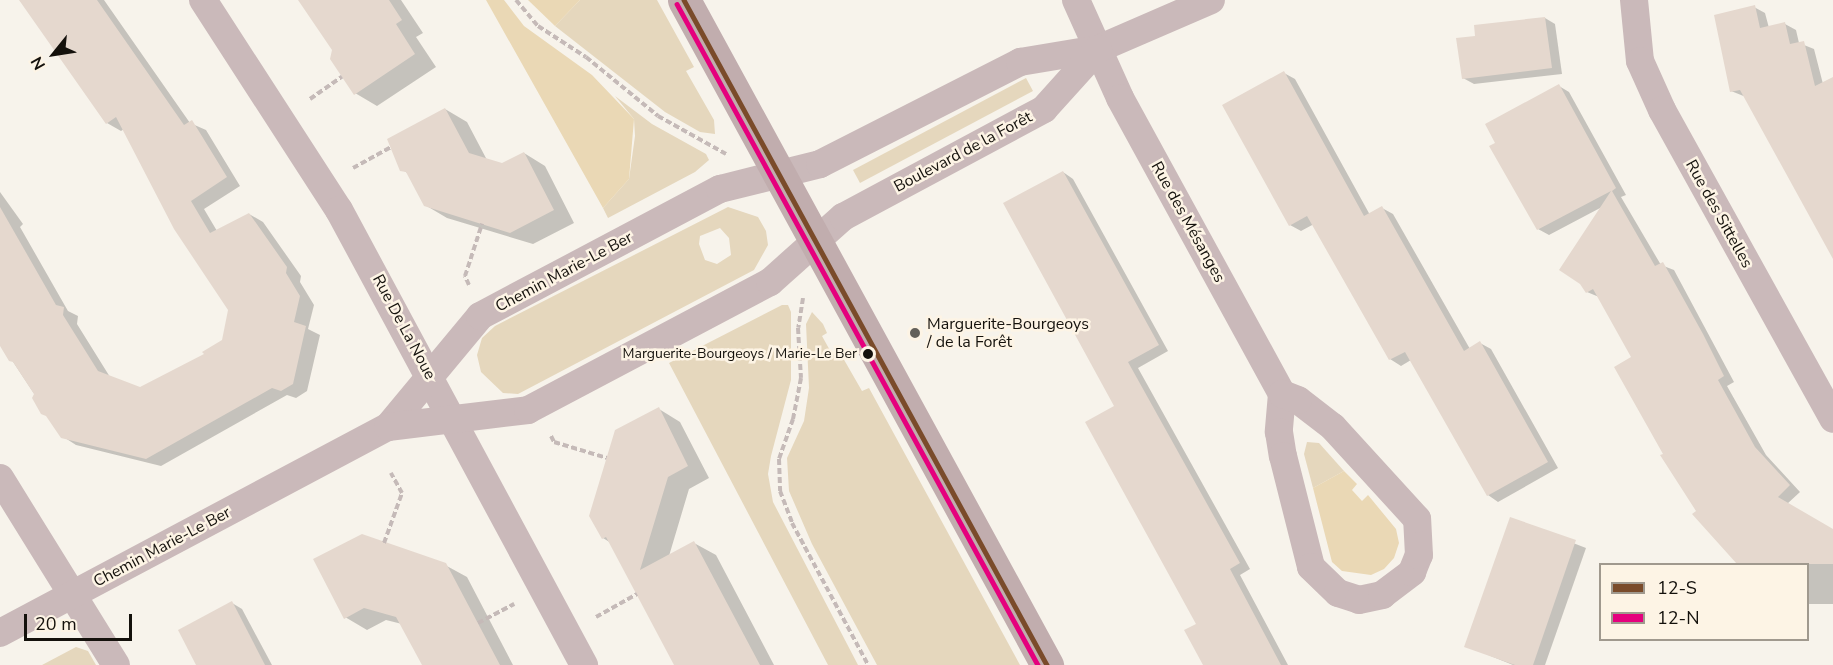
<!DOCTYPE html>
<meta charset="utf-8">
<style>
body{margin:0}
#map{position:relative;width:1833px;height:665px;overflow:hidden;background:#f7f3eb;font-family:"Nunito Sans",sans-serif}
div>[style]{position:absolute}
.green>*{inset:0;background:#e5d7bd}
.forest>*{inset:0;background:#ead8b5}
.shadow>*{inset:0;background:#0003}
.building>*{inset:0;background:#e5d8ce}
.path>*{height:4px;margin-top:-2px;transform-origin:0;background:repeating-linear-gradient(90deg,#c5bab8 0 6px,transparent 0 9px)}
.street>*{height:28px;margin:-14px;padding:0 14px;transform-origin:14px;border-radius:14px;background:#cab9ba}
.secondary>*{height:33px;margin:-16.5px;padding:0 16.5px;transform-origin:16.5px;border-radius:16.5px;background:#c1adae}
.bus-1>*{height:4.5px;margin:-2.25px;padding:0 2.25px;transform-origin:2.25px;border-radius:2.25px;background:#7a4b2a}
.bus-2>*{height:4.5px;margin:-2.25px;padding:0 2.25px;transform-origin:2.25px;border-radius:2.25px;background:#e5007d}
.dots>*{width:16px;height:16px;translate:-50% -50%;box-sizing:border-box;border:3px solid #fdf4e5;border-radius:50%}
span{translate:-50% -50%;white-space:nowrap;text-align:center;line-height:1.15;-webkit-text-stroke:5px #fdf4e5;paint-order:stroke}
.bus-label{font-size:14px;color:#14110c}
.right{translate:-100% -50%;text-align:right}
.street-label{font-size:16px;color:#14110c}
.poi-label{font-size:16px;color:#14110c}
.left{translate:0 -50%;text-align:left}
.legend{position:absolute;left:1599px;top:563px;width:210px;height:78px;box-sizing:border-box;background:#fdf4e5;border:2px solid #a0998e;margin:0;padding:8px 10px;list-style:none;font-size:18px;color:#14110c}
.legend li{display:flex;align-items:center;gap:12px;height:30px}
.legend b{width:30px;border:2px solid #a0998e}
.north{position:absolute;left:24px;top:24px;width:60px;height:60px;-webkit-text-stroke:4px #fdf4e5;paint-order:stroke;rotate:240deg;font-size:16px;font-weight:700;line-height:24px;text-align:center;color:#14110c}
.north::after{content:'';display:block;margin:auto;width:21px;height:27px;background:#14110c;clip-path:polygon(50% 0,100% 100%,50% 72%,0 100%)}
.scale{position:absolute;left:24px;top:614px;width:108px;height:27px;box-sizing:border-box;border:3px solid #14110c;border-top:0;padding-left:8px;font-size:18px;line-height:21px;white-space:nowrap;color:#14110c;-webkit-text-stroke:4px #fdf4e5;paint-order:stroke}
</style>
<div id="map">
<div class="green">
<div style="clip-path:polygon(580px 0,657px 0,694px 67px,686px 71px,714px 120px,715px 134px,700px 132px,665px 112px,555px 26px)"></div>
<div style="clip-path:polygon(1026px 78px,1033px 91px,860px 183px,853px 170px)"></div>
<div style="clip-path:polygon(615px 96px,652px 124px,706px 154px,709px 160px,695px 172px,608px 218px,603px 208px,629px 179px,635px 136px,634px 119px)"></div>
<div style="clip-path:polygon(evenodd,728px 207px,758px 217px,766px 231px,768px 245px,754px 270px,518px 394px,503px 393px,481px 372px,477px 355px,482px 338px,495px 326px,728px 207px,720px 228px,729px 238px,731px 255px,717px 264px,705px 260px,699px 244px,700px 236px,720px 228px)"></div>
<div style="clip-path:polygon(782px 305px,788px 305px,791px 312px,791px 380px,771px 456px,768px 474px,773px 502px,858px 665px,828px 665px,669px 363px)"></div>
<div style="clip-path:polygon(812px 312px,823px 324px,827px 333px,822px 336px,832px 354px,839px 351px,862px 391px,869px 388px,1020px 665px,877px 665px,812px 544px,789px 491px,787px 458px,804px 421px,809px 388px,806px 324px)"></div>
<div style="clip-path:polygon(1307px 442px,1319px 443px,1344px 471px,1313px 488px,1304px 454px)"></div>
<div style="clip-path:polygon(76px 647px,88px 651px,96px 665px,42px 665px)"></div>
</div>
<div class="forest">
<div style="clip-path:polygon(486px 0,504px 0,524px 26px,592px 75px,634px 119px,629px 179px,603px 208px)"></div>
<div style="clip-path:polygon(528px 0,580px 0,555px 26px)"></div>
<div style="clip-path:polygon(1344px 471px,1357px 484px,1352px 490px,1362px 501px,1368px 495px,1396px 529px,1399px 543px,1394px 558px,1384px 569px,1371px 575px,1342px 571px,1332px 562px,1313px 488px)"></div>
</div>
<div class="shadow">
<div style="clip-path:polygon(20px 0,104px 0,190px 123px,206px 130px,240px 186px,204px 209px,217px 231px,249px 214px,263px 222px,301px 276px,300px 282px,314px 305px,308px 329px,320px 335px,307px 391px,296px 398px,287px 395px,161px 466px,76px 445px,62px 436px,0 342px,0 192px,23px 224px,20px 227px,68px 311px,78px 316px,77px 324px,110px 377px,140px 389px,206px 355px,223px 341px,230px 310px,124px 129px,121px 131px,107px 123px)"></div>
<div style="clip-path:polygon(300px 0,401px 0,423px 33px,416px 37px,436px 67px,377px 106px,355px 93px,333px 50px)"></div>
<div style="clip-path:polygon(1754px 7px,1765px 13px,1769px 28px,1785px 24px,1796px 30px,1799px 43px,1814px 49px,1823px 84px,1833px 78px,1833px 256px,1746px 97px,1731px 91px)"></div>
<div style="clip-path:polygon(1545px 18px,1555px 24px,1562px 74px,1474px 84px,1463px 78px)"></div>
<div style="clip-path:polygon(1284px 73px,1295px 79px,1370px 215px,1382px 208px,1393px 214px,1470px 349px,1480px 343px,1491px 349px,1558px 468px,1498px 502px,1488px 495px,1411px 360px,1401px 366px,1390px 359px,1314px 224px,1301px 231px,1290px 225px)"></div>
<div style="clip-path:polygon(1559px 86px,1569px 92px,1626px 195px,1621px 197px,1661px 265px,1674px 270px,1734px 382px,1727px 386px,1766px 455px,1800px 492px,1787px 504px,1833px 531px,1833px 604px,1808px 604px,1808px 564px,1739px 564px,1694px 515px,1697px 512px,1665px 454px,1633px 358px,1599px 297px,1587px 292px,1602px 207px,1549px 235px,1538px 229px,1497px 143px)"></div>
<div style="clip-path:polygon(445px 109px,467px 122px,487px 160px,502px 165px,524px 153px,545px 166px,574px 223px,533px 244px,447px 218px,425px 205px,409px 174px,401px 169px)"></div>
<div style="clip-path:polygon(1063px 172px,1073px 179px,1168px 351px,1138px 368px,1250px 569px,1240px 575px,1288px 665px,1205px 665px,1198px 624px,1117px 406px)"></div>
<div style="clip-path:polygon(659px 409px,680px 422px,709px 478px,689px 489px,669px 556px,694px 543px,716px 555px,774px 665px,676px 665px,611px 543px,603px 538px)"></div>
<div style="clip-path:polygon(1511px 519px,1586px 548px,1545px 665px,1513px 665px,1466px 646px)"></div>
<div style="clip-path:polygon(445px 565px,467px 577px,513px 665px,424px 665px,402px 624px,386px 620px,367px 630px,345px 617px)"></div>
<div style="clip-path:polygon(232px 603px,242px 609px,272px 665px,198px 665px)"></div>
</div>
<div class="building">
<div style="clip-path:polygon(19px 0,97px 0,184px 125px,192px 120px,227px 177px,191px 201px,210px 233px,249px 213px,287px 267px,286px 273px,300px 296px,294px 322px,306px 326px,293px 384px,281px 391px,272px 388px,146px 459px,61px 438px,46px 416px,41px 414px,32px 398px,34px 394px,13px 362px,9px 361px,0 346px,0 207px,56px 305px,64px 307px,63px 315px,98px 371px,140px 387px,204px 354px,202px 352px,222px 340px,228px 310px,174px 229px,116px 117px,106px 124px)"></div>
<div style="clip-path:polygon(298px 0,389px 0,402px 20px,396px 24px,415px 54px,354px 95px,330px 59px,332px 50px)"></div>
<div style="clip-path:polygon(1755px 5px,1760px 28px,1785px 22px,1790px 44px,1804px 41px,1815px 86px,1833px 77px,1833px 259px,1740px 90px,1730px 92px,1714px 15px)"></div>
<div style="clip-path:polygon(1545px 17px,1552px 68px,1462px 79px,1456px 38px,1475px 36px,1474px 25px)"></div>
<div style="clip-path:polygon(1284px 71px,1364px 216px,1382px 206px,1464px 351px,1480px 341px,1548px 462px,1487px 496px,1405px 352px,1389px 360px,1307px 216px,1289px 226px,1222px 105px)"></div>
<div style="clip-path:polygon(1559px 84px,1616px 188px,1612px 191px,1655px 266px,1663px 262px,1703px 334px,1724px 376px,1718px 380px,1755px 447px,1790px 485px,1778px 497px,1833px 529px,1833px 564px,1737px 564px,1692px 514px,1696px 511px,1660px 455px,1663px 454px,1614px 367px,1631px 357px,1593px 289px,1586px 293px,1580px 284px,1559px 270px,1611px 191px,1537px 230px,1489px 146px,1495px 143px,1485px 124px)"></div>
<div style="clip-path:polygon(445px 108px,469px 153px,502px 163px,524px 152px,554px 210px,510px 233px,424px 206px,406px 172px,400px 171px,387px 139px)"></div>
<div style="clip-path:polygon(1063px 171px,1159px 345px,1128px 362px,1240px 563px,1230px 569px,1281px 665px,1203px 665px,1184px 630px,1196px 624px,1085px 422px,1114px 406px,1003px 203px)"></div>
<div style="clip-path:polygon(659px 407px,688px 466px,668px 477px,640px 570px,694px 541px,760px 665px,674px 665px,606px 537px,602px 539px,589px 516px,615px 430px)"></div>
<div style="clip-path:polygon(1510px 517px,1576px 540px,1533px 665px,1515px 665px,1464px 647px)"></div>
<div style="clip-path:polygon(362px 534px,446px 563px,500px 665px,422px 665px,396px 617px,364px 608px,344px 619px,313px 559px)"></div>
<div style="clip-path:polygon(232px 601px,265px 665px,196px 665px,178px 630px)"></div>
</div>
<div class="path">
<div style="left:516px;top:0;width:34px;rotate:50deg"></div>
<div style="left:538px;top:26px;width:57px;rotate:32.9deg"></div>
<div style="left:586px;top:57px;width:93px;rotate:39.3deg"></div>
<div style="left:658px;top:116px;width:78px;rotate:29.2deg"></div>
<div style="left:310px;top:99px;width:39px;rotate:-35deg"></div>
<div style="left:353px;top:168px;width:43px;rotate:-28.9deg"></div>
<div style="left:469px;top:285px;width:10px;rotate:-114deg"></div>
<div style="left:465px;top:276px;width:55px;rotate:-71.9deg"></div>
<div style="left:803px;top:298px;width:30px;rotate:99deg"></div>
<div style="left:798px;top:328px;width:50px;rotate:86.6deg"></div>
<div style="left:801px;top:378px;width:42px;rotate:101deg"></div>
<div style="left:793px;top:419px;width:42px;rotate:109.3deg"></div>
<div style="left:779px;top:459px;width:32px;rotate:88deg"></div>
<div style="left:780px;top:491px;width:34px;rotate:69deg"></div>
<div style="left:792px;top:523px;width:161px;rotate:61.8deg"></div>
<div style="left:551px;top:436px;width:7px;rotate:63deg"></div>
<div style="left:554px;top:442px;width:55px;rotate:16.8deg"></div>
<div style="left:384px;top:543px;width:53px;rotate:-70.2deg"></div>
<div style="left:402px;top:493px;width:23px;rotate:-119deg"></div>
<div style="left:596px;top:617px;width:47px;rotate:-29.3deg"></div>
<div style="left:478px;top:623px;width:41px;rotate:-27.8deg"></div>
</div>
<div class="street">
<div style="left:203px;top:0;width:250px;rotate:57.1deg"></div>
<div style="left:339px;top:210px;width:517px;rotate:61.7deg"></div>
<div style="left:1076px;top:0;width:107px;rotate:65.8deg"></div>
<div style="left:1120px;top:98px;width:337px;rotate:61.3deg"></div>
<div style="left:1282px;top:394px;width:38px;rotate:95deg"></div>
<div style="left:1279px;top:432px;width:24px;rotate:81deg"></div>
<div style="left:1283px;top:456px;width:114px;rotate:75.8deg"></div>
<div style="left:1311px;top:567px;width:37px;rotate:44deg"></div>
<div style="left:1338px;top:593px;width:22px;rotate:18deg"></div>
<div style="left:1359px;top:600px;width:24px;rotate:-12deg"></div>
<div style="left:1382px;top:595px;width:38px;rotate:-37deg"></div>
<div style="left:1412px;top:572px;width:18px;rotate:-68deg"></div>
<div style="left:1419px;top:555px;width:36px;rotate:-93deg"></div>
<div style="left:1417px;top:519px;width:125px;rotate:-132.4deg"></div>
<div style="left:1333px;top:427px;width:44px;rotate:-142.4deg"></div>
<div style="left:1298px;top:400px;width:17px;rotate:-159deg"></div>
<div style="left:1634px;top:0;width:61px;rotate:84.4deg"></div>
<div style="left:1640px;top:61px;width:54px;rotate:65.8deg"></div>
<div style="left:1662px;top:110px;width:353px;rotate:61deg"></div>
<div style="left:388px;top:427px;width:144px;rotate:-50.3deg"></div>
<div style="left:480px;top:316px;width:272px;rotate:-27.9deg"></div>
<div style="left:720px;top:189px;width:103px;rotate:-14deg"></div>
<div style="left:820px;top:164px;width:225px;rotate:-27deg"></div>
<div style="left:1020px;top:62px;width:79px;rotate:-9.5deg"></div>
<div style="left:1098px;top:49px;width:123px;rotate:-23.4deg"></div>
<div style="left:0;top:478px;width:220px;rotate:58.2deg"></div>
<div style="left:0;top:633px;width:439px;rotate:-28deg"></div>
<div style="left:388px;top:427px;width:141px;rotate:-6.9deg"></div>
<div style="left:528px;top:410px;width:274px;rotate:-27.9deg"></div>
<div style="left:770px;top:282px;width:98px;rotate:-41.7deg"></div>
<div style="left:843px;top:217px;width:228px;rotate:-28.2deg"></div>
<div style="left:1044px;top:109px;width:81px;rotate:-48deg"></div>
</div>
<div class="secondary">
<div style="left:684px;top:0;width:758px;rotate:61.37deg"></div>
</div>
<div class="bus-1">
<div style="left:684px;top:0;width:758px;rotate:61.37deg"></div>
</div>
<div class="bus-2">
<div style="left:677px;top:4px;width:753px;rotate:61.36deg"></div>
</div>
<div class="dots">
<div style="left:915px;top:333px;background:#63605a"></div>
<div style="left:868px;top:354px;background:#14110c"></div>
</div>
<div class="bus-label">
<span class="right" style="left:857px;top:354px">Marguerite-Bourgeoys / Marie-Le Ber</span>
</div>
<div class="street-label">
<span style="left:963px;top:152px;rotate:-28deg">Boulevard de la Forêt</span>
<span style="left:1719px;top:214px;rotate:61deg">Rue des Sittelles</span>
<span style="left:1188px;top:222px;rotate:61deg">Rue des Mésanges</span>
<span style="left:564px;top:272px;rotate:-28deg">Chemin Marie-Le Ber</span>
<span style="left:404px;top:327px;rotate:62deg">Rue De La Noue</span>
<span style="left:162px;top:547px;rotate:-28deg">Chemin Marie-Le Ber</span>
</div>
<div class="poi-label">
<span class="left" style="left:927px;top:333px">Marguerite-Bourgeoys<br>/ de la Forêt</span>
</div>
<ul class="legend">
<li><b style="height:8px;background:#7a4b2a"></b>12-S</li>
<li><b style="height:8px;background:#e5007d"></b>12-N</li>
</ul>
<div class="north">N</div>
<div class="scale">20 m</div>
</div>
